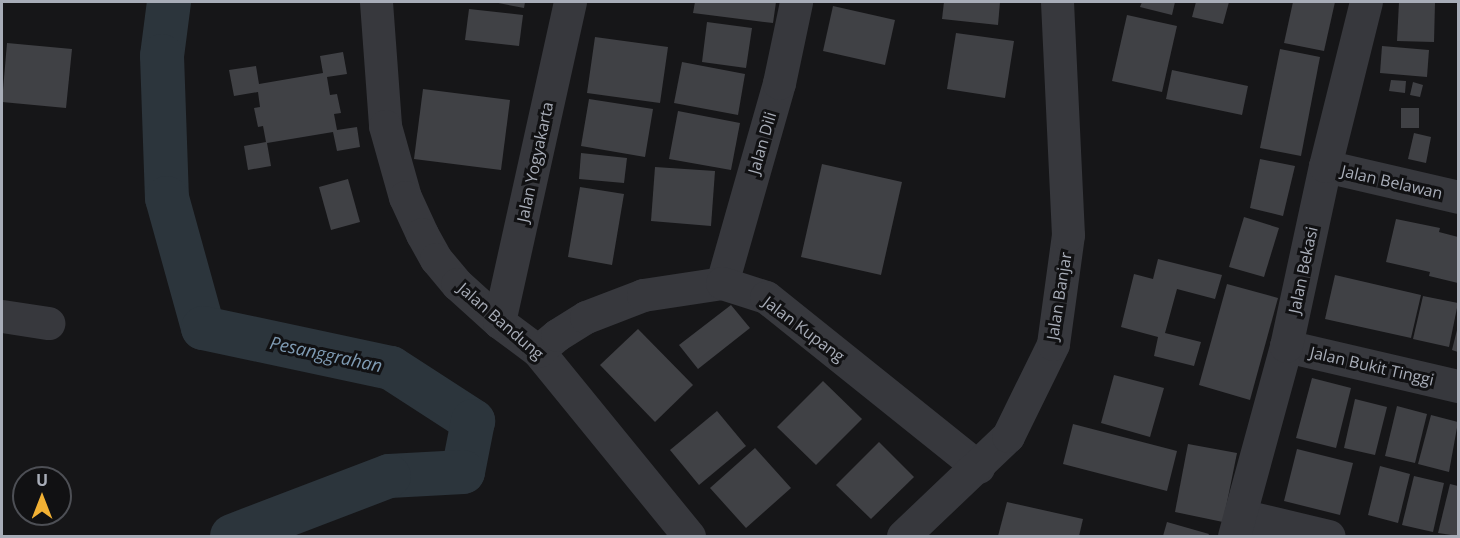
<!DOCTYPE html>
<style>
body{margin:0}
#map{position:relative;width:1460px;height:538px;overflow:hidden;background:#161618;font-family:"Open Sans",sans-serif}
div>[style]{position:absolute}
.river>*{height:44px;margin:-22px;padding:0 22px;transform-origin:22px;border-radius:22px;background:#2c353c}
.building>*{inset:0;background:#404145}
.minor>*{height:33px;margin:-16.5px;padding:0 16.5px;transform-origin:16.5px;border-radius:16.5px;background:#37383d}
span{translate:-50% -50%;white-space:nowrap;text-align:center;line-height:1.15;-webkit-text-stroke:6px #111113;paint-order:stroke}
.street-label{font-size:16px;color:#a8adb8}
.water-label{font-size:18px;color:#7f9bb3;font-style:italic}
.frame{position:absolute;inset:0;border:3px solid #a8adb8;pointer-events:none}
.north{position:absolute;left:12px;top:466px;width:60px;height:60px;box-sizing:border-box;background:#111113;border:2px solid #4d4f55;border-radius:50%;rotate:0deg;font-size:16px;font-weight:700;line-height:24px;text-align:center;color:#a8adb8}
.north::after{content:'';display:block;margin:auto;width:21px;height:27px;background:#f2b134;clip-path:polygon(50% 0,100% 100%,50% 72%,0 100%)}
</style>
<div id="map">
<div class="river">
<div style="left:169px;top:2px;width:54px;rotate:97.4deg"></div>
<div style="left:162px;top:56px;width:142px;rotate:88deg"></div>
<div style="left:167px;top:198px;width:135px;rotate:74.5deg"></div>
<div style="left:203px;top:328px;width:192px;rotate:12deg"></div>
<div style="left:391px;top:368px;width:98px;rotate:32.9deg"></div>
<div style="left:473px;top:421px;width:52px;rotate:101.1deg"></div>
<div style="left:463px;top:472px;width:74px;rotate:176.9deg"></div>
<div style="left:389px;top:476px;width:168px;rotate:159.1deg"></div>
</div>
<div class="building">
<div style="clip-path:polygon(493px 2px,525px 2px,524px 8px)"></div>
<div style="clip-path:polygon(695px 2px,776px 2px,773px 23px,693px 13px)"></div>
<div style="clip-path:polygon(944px 2px,1000px 2px,998px 25px,942px 19px)"></div>
<div style="clip-path:polygon(1142px 2px,1175px 2px,1172px 15px,1140px 7px)"></div>
<div style="clip-path:polygon(1196px 2px,1229px 2px,1223px 24px,1192px 17px)"></div>
<div style="clip-path:polygon(1293px 2px,1335px 2px,1324px 51px,1284px 43px)"></div>
<div style="clip-path:polygon(1399px 2px,1435px 2px,1434px 42px,1397px 41px)"></div>
<div style="clip-path:polygon(833px 6px,895px 20px,885px 65px,823px 51px)"></div>
<div style="clip-path:polygon(469px 9px,523px 15px,519px 46px,465px 40px)"></div>
<div style="clip-path:polygon(1127px 15px,1177px 26px,1162px 92px,1112px 81px)"></div>
<div style="clip-path:polygon(707px 22px,752px 28px,746px 68px,702px 62px)"></div>
<div style="clip-path:polygon(956px 33px,1014px 41px,1005px 98px,947px 89px)"></div>
<div style="clip-path:polygon(595px 37px,668px 47px,660px 103px,587px 93px)"></div>
<div style="clip-path:polygon(7px 43px,72px 49px,66px 108px,2px 102px)"></div>
<div style="clip-path:polygon(1382px 46px,1429px 50px,1427px 77px,1380px 73px)"></div>
<div style="clip-path:polygon(1280px 49px,1320px 57px,1301px 156px,1260px 148px)"></div>
<div style="clip-path:polygon(343px 52px,347px 74px,327px 77px,330px 95px,337px 94px,341px 113px,334px 114px,337px 130px,357px 127px,360px 147px,337px 151px,333px 132px,267px 143px,271px 166px,248px 170px,244px 146px,266px 142px,263px 126px,258px 127px,254px 108px,260px 107px,258px 92px,234px 96px,229px 70px,256px 66px,259px 84px,323px 73px,320px 56px)"></div>
<div style="clip-path:polygon(682px 62px,745px 74px,738px 115px,674px 103px)"></div>
<div style="clip-path:polygon(1172px 70px,1248px 86px,1242px 115px,1166px 99px)"></div>
<div style="clip-path:polygon(1391px 80px,1406px 81px,1405px 93px,1389px 91px)"></div>
<div style="clip-path:polygon(1413px 82px,1423px 85px,1420px 97px,1410px 95px)"></div>
<div style="clip-path:polygon(423px 89px,510px 100px,501px 170px,414px 159px)"></div>
<div style="clip-path:polygon(589px 99px,653px 109px,645px 157px,581px 146px)"></div>
<div style="clip-path:polygon(1401px 108px,1419px 108px,1419px 128px,1401px 128px)"></div>
<div style="clip-path:polygon(678px 111px,740px 123px,731px 170px,669px 159px)"></div>
<div style="clip-path:polygon(1414px 133px,1431px 137px,1426px 163px,1408px 159px)"></div>
<div style="clip-path:polygon(581px 153px,627px 158px,624px 183px,579px 179px)"></div>
<div style="clip-path:polygon(1260px 159px,1295px 166px,1283px 216px,1250px 208px)"></div>
<div style="clip-path:polygon(822px 164px,902px 182px,881px 275px,801px 257px)"></div>
<div style="clip-path:polygon(655px 167px,715px 171px,711px 226px,651px 221px)"></div>
<div style="clip-path:polygon(348px 179px,360px 222px,331px 230px,319px 187px)"></div>
<div style="clip-path:polygon(580px 187px,624px 194px,612px 265px,568px 257px)"></div>
<div style="clip-path:polygon(1244px 217px,1279px 228px,1264px 277px,1229px 267px)"></div>
<div style="clip-path:polygon(1396px 219px,1440px 228px,1439px 232px,1458px 237px,1458px 283px,1429px 276px,1430px 272px,1386px 262px)"></div>
<div style="clip-path:polygon(1158px 259px,1222px 275px,1215px 299px,1177px 289px,1165px 333px,1201px 342px,1194px 366px,1154px 356px,1158px 337px,1121px 327px,1134px 274px,1153px 279px)"></div>
<div style="clip-path:polygon(1335px 275px,1421px 295px,1411px 338px,1325px 319px)"></div>
<div style="clip-path:polygon(1227px 284px,1278px 298px,1250px 400px,1199px 385px)"></div>
<div style="clip-path:polygon(1423px 296px,1458px 303px,1449px 347px,1413px 339px)"></div>
<div style="clip-path:polygon(731px 305px,750px 328px,698px 369px,679px 345px)"></div>
<div style="clip-path:polygon(1458px 326px,1458px 352px,1452px 350px)"></div>
<div style="clip-path:polygon(638px 329px,693px 385px,655px 422px,600px 365px)"></div>
<div style="clip-path:polygon(1114px 375px,1164px 388px,1150px 437px,1101px 423px)"></div>
<div style="clip-path:polygon(1312px 378px,1351px 388px,1336px 448px,1296px 438px)"></div>
<div style="clip-path:polygon(823px 381px,862px 419px,816px 465px,777px 427px)"></div>
<div style="clip-path:polygon(1355px 399px,1387px 407px,1375px 455px,1344px 448px)"></div>
<div style="clip-path:polygon(1397px 406px,1427px 414px,1415px 463px,1385px 456px)"></div>
<div style="clip-path:polygon(717px 411px,746px 446px,699px 485px,670px 450px)"></div>
<div style="clip-path:polygon(1431px 415px,1458px 422px,1449px 472px,1418px 464px)"></div>
<div style="clip-path:polygon(1073px 424px,1177px 451px,1167px 491px,1063px 464px)"></div>
<div style="clip-path:polygon(879px 442px,914px 477px,871px 519px,836px 485px)"></div>
<div style="clip-path:polygon(1188px 444px,1237px 453px,1223px 522px,1175px 512px)"></div>
<div style="clip-path:polygon(755px 448px,791px 488px,746px 528px,710px 488px)"></div>
<div style="clip-path:polygon(1297px 449px,1353px 463px,1340px 515px,1284px 501px)"></div>
<div style="clip-path:polygon(1380px 466px,1410px 474px,1398px 523px,1368px 515px)"></div>
<div style="clip-path:polygon(1414px 476px,1444px 483px,1433px 532px,1402px 525px)"></div>
<div style="clip-path:polygon(1450px 484px,1458px 486px,1458px 536px,1438px 533px)"></div>
<div style="clip-path:polygon(1007px 502px,1083px 519px,1079px 536px,998px 536px)"></div>
<div style="clip-path:polygon(1167px 522px,1209px 534px,1208px 536px,1163px 536px)"></div>
</div>
<div class="minor">
<div style="left:376px;top:2px;width:124px;rotate:85.8deg"></div>
<div style="left:385px;top:126px;width:74px;rotate:74.3deg"></div>
<div style="left:405px;top:197px;width:41px;rotate:65.3deg"></div>
<div style="left:422px;top:234px;width:29px;rotate:61deg"></div>
<div style="left:436px;top:259px;width:33px;rotate:50deg"></div>
<div style="left:457px;top:284px;width:57px;rotate:42.1deg"></div>
<div style="left:499px;top:322px;width:49px;rotate:36.6deg"></div>
<div style="left:538px;top:351px;width:239px;rotate:50.8deg"></div>
<div style="left:1325px;top:166px;width:137px;rotate:13.1deg"></div>
<div style="left:722px;top:283px;width:208px;rotate:-74.1deg"></div>
<div style="left:779px;top:83px;width:83px;rotate:-78.1deg"></div>
<div style="left:2px;top:316px;width:47px;rotate:8.7deg"></div>
<div style="left:499px;top:322px;width:328px;rotate:-77.5deg"></div>
<div style="left:1286px;top:346px;width:177px;rotate:13.1deg"></div>
<div style="left:538px;top:351px;width:25px;rotate:-40deg"></div>
<div style="left:557px;top:335px;width:34px;rotate:-32deg"></div>
<div style="left:586px;top:317px;width:61px;rotate:-21.1deg"></div>
<div style="left:643px;top:295px;width:80px;rotate:-8.6deg"></div>
<div style="left:722px;top:283px;width:46px;rotate:17.7deg"></div>
<div style="left:766px;top:297px;width:272px;rotate:38.7deg"></div>
<div style="left:1240px;top:515px;width:91px;rotate:13.3deg"></div>
<div style="left:903px;top:536px;width:145px;rotate:-43.6deg"></div>
<div style="left:1008px;top:436px;width:102px;rotate:-63.9deg"></div>
<div style="left:1053px;top:344px;width:110px;rotate:-82.2deg"></div>
<div style="left:1068px;top:235px;width:233px;rotate:-92.7deg"></div>
<div style="left:1234px;top:536px;width:197px;rotate:-74.7deg"></div>
<div style="left:1286px;top:346px;width:184px;rotate:-77.8deg"></div>
<div style="left:1325px;top:166px;width:169px;rotate:-76deg"></div>
</div>
<div class="street-label">
<span style="left:762px;top:143px;rotate:-74deg">Jalan Dili</span>
<span style="left:535px;top:162px;rotate:-78deg">Jalan Yogyakarta</span>
<span style="left:1392px;top:182px;rotate:13deg">Jalan Belawan</span>
<span style="left:1303px;top:270px;rotate:-78deg">Jalan Bekasi</span>
<span style="left:1059px;top:296px;rotate:-81deg">Jalan Banjar</span>
<span style="left:501px;top:321px;rotate:41deg">Jalan Bandung</span>
<span style="left:804px;top:329px;rotate:37deg">Jalan Kupang</span>
<span style="left:1372px;top:366px;rotate:13deg">Jalan Bukit Tinggi</span>
</div>
<div class="water-label">
<span style="left:326px;top:354px;rotate:12deg">Pesanggrahan</span>
</div>
<div class="frame"></div>
<div class="north">U</div>
</div>
